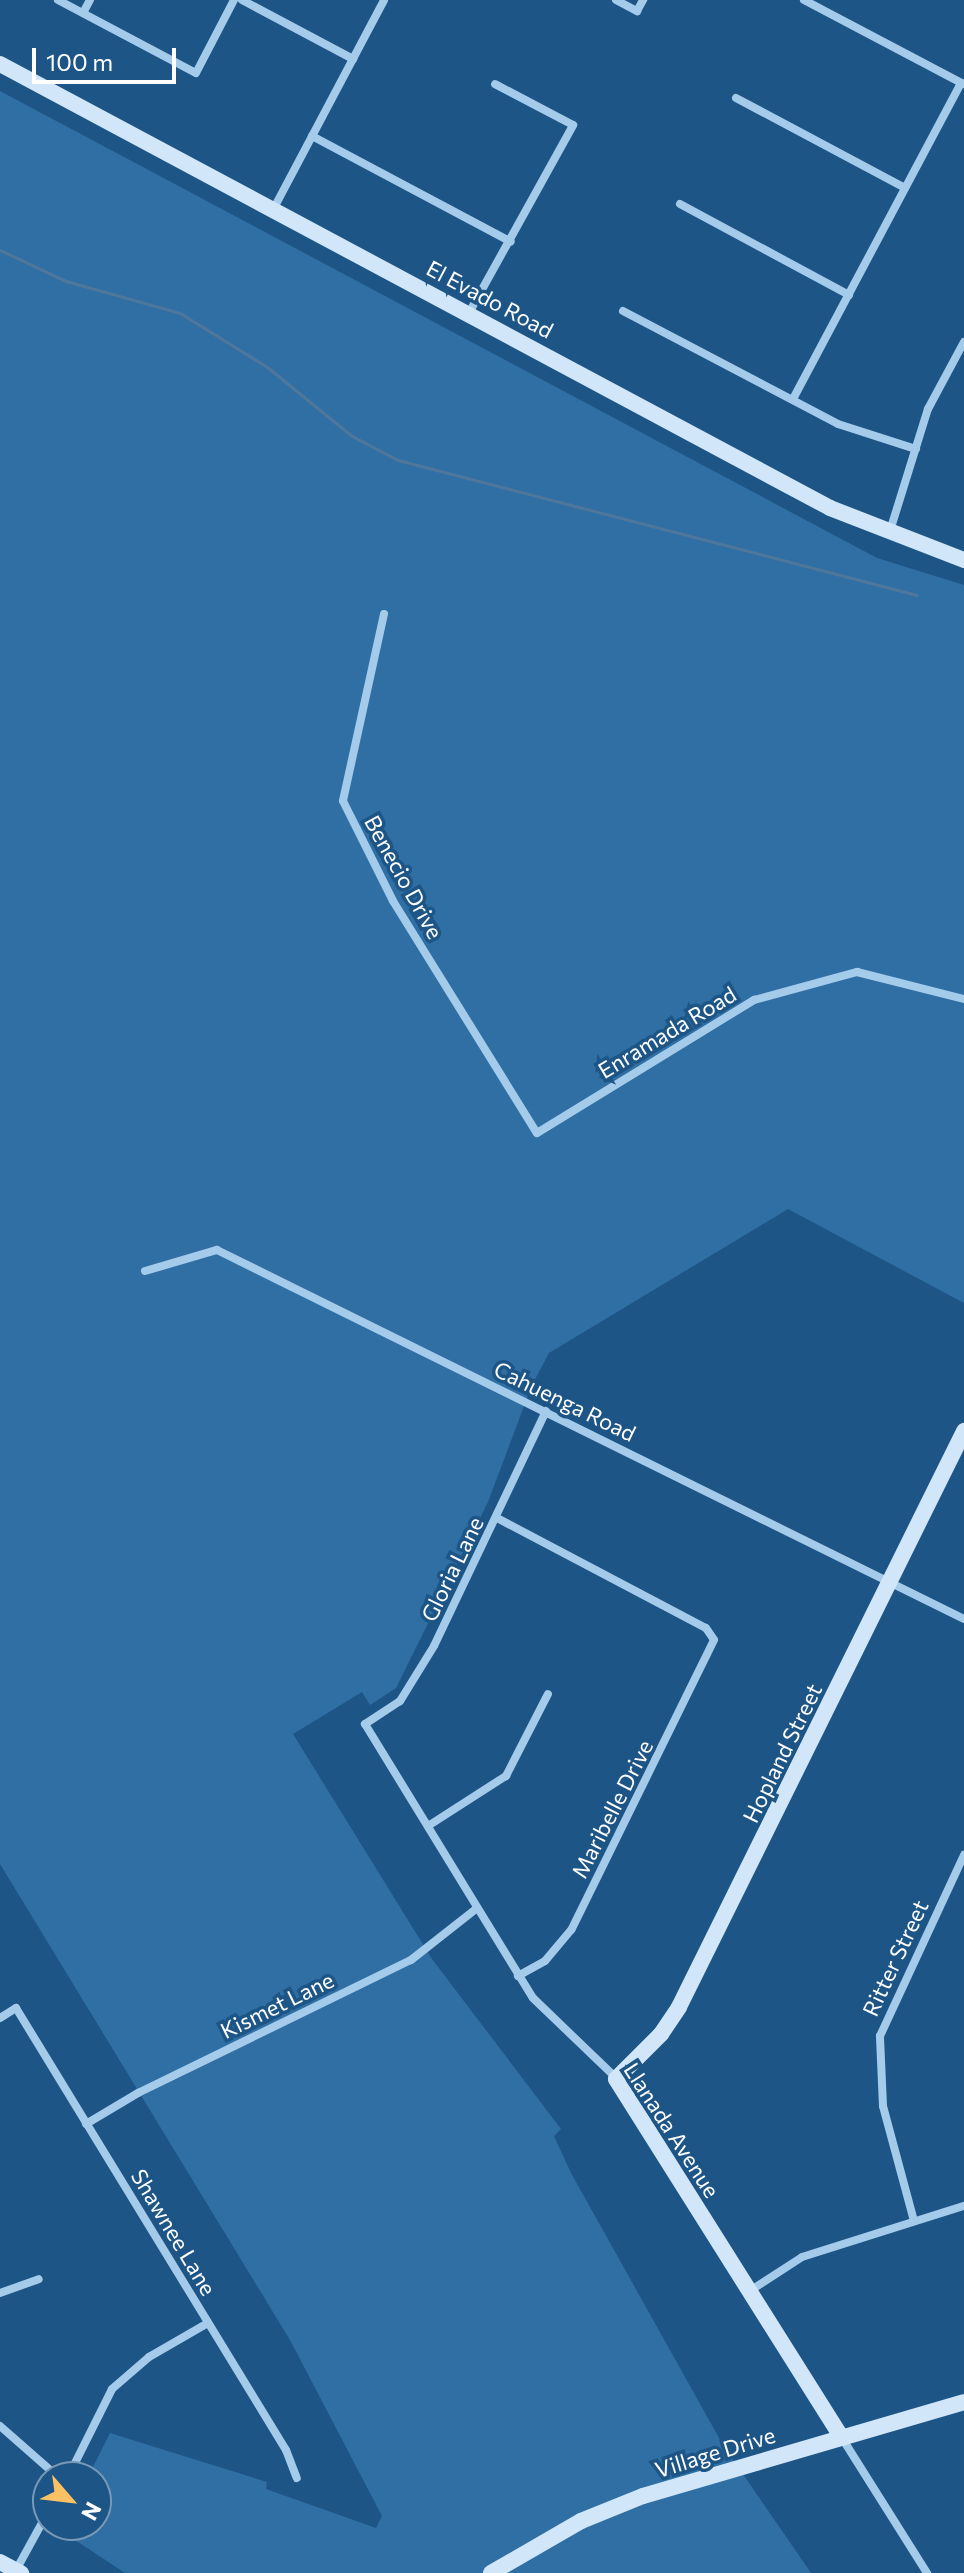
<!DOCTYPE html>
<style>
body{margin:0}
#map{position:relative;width:964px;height:2573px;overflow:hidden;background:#1d5586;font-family:Commissioner,sans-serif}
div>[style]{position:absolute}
.green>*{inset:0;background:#306fa4}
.stream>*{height:3px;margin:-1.5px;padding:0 1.5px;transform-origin:1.5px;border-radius:1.5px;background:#4f779b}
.street>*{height:8px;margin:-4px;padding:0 4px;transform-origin:4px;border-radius:4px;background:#a5cbeb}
.secondary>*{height:16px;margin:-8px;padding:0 8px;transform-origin:8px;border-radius:8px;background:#d1e6f8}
span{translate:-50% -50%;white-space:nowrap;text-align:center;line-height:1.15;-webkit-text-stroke:7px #1d5586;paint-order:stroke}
.street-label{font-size:22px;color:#fff}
.north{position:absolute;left:32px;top:2461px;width:80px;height:80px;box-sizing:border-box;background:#1d5586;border:2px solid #7799b6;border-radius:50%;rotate:118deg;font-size:22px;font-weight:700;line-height:32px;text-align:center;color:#fff}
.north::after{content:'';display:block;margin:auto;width:28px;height:36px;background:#fbc163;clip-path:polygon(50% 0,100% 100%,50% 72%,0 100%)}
.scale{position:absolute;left:32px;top:48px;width:144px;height:36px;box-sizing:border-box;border:4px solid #fff;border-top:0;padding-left:10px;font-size:24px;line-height:28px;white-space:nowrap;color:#fff;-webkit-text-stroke:6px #1d5586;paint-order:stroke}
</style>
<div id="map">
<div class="green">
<div style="clip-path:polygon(0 91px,877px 558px,964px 585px,964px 1303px,788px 1209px,549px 1353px,532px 1385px,488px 1502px,396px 1688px,370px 1705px,362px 1692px,293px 1734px,432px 1959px,561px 2129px,554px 2136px,571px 2173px,723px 2445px,811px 2573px,125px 2573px,60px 2530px,63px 2525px,96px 2525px,96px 2477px,88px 2477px,110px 2433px,267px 2482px,266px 2489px,376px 2528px,382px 2516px,290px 2340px,0 1864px)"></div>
</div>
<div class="stream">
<div style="left:0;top:250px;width:73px;rotate:25.2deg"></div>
<div style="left:66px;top:281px;width:118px;rotate:15.7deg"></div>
<div style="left:180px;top:313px;width:102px;rotate:31.8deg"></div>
<div style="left:267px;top:367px;width:109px;rotate:39.1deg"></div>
<div style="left:352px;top:436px;width:52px;rotate:27.6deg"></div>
<div style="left:398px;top:460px;width:536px;rotate:14.58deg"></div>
</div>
<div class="street">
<div style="left:58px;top:0;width:156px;rotate:27.9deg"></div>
<div style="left:196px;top:73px;width:82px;rotate:-62.5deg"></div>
<div style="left:242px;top:0;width:126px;rotate:28deg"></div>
<div style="left:616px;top:0;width:24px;rotate:28deg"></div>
<div style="left:637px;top:11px;width:13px;rotate:-61deg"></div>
<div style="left:804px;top:0;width:180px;rotate:27.8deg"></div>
<div style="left:83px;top:13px;width:15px;rotate:-62deg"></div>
<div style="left:736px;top:98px;width:191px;rotate:28deg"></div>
<div style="left:312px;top:136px;width:225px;rotate:28deg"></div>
<div style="left:680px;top:204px;width:192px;rotate:28.3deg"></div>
<div style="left:274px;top:208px;width:235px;rotate:-62.1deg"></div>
<div style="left:623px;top:311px;width:243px;rotate:27.7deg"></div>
<div style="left:838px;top:424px;width:82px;rotate:17.8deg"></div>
<div style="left:469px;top:313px;width:215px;rotate:-61deg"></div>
<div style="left:573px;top:125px;width:88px;rotate:-152.3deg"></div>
<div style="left:793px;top:399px;width:358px;rotate:-62deg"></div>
<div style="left:889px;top:534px;width:131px;rotate:-72.7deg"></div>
<div style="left:928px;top:409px;width:76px;rotate:-61.8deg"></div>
<div style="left:384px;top:614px;width:191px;rotate:102.4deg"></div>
<div style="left:343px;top:801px;width:112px;rotate:63.4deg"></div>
<div style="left:393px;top:901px;width:273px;rotate:58.2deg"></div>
<div style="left:537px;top:1133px;width:255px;rotate:-31.5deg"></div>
<div style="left:754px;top:1000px;width:107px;rotate:-15.2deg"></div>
<div style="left:857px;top:972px;width:110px;rotate:14.2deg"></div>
<div style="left:145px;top:1271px;width:75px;rotate:-16.3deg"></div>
<div style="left:217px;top:1250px;width:833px;rotate:26.29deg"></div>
<div style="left:546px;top:1411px;width:260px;rotate:115.5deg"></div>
<div style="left:434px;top:1646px;width:65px;rotate:121.7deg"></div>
<div style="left:400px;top:1701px;width:42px;rotate:146.7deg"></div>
<div style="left:365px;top:1724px;width:321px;rotate:58.5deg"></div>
<div style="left:533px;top:1998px;width:115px;rotate:43.9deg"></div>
<div style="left:497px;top:1518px;width:236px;rotate:27.8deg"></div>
<div style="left:706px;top:1628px;width:14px;rotate:56deg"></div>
<div style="left:714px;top:1640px;width:323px;rotate:116.2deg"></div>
<div style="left:571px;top:1930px;width:40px;rotate:130deg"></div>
<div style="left:545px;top:1961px;width:31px;rotate:151deg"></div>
<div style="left:428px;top:1826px;width:93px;rotate:-32.7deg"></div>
<div style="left:506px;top:1776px;width:92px;rotate:-62.9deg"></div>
<div style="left:0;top:2018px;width:19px;rotate:-32deg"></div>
<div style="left:16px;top:2008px;width:518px;rotate:58.58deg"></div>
<div style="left:286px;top:2450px;width:30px;rotate:69deg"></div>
<div style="left:86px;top:2124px;width:61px;rotate:-30.8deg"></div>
<div style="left:138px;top:2093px;width:304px;rotate:-26deg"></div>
<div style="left:411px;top:1960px;width:84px;rotate:-38.2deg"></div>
<div style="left:914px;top:2221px;width:119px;rotate:-105.1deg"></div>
<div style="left:883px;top:2106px;width:70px;rotate:-92.5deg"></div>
<div style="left:880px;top:2036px;width:200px;rotate:-65.1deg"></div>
<div style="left:748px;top:2292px;width:64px;rotate:-32.9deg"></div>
<div style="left:802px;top:2257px;width:170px;rotate:-17.5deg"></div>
<div style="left:0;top:2293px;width:41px;rotate:-19.7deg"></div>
<div style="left:0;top:2426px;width:77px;rotate:41.3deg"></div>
<div style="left:842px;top:2438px;width:160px;rotate:57.8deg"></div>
<div style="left:68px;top:2477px;width:98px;rotate:-63.4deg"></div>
<div style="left:112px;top:2389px;width:49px;rotate:-40.9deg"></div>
<div style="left:149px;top:2357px;width:68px;rotate:-30deg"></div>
<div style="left:15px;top:2572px;width:68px;rotate:-61.2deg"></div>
</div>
<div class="secondary">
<div style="left:0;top:64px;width:941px;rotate:28.14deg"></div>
<div style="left:830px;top:508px;width:144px;rotate:21.2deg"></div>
<div style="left:842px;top:2438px;width:424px;rotate:-122.2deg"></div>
<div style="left:616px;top:2079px;width:64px;rotate:-45deg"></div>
<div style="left:661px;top:2034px;width:32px;rotate:-56deg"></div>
<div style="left:679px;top:2007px;width:643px;rotate:-63.67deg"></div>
<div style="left:0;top:2562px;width:24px;rotate:28deg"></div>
<div style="left:491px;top:2573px;width:104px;rotate:-30deg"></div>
<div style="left:581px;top:2521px;width:67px;rotate:-22deg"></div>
<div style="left:643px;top:2496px;width:334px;rotate:-16.3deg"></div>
</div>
<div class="street-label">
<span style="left:490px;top:299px;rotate:28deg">El Evado Road</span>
<span style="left:404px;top:877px;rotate:61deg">Benecio Drive</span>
<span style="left:667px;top:1032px;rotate:-31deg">Enramada Road</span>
<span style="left:565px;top:1401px;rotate:26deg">Cahuenga Road</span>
<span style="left:452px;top:1569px;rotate:-64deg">Gloria Lane</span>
<span style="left:782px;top:1753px;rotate:-64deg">Hopland Street</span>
<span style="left:612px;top:1809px;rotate:-63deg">Maribelle Drive</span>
<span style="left:895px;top:1958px;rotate:-65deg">Ritter Street</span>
<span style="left:277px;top:2005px;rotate:-26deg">Kismet Lane</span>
<span style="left:672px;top:2130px;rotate:57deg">Llanada Avenue</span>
<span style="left:174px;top:2232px;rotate:59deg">Shawnee Lane</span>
<span style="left:715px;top:2452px;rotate:-17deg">Village Drive</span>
</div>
<div class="north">N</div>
<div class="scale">100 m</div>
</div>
